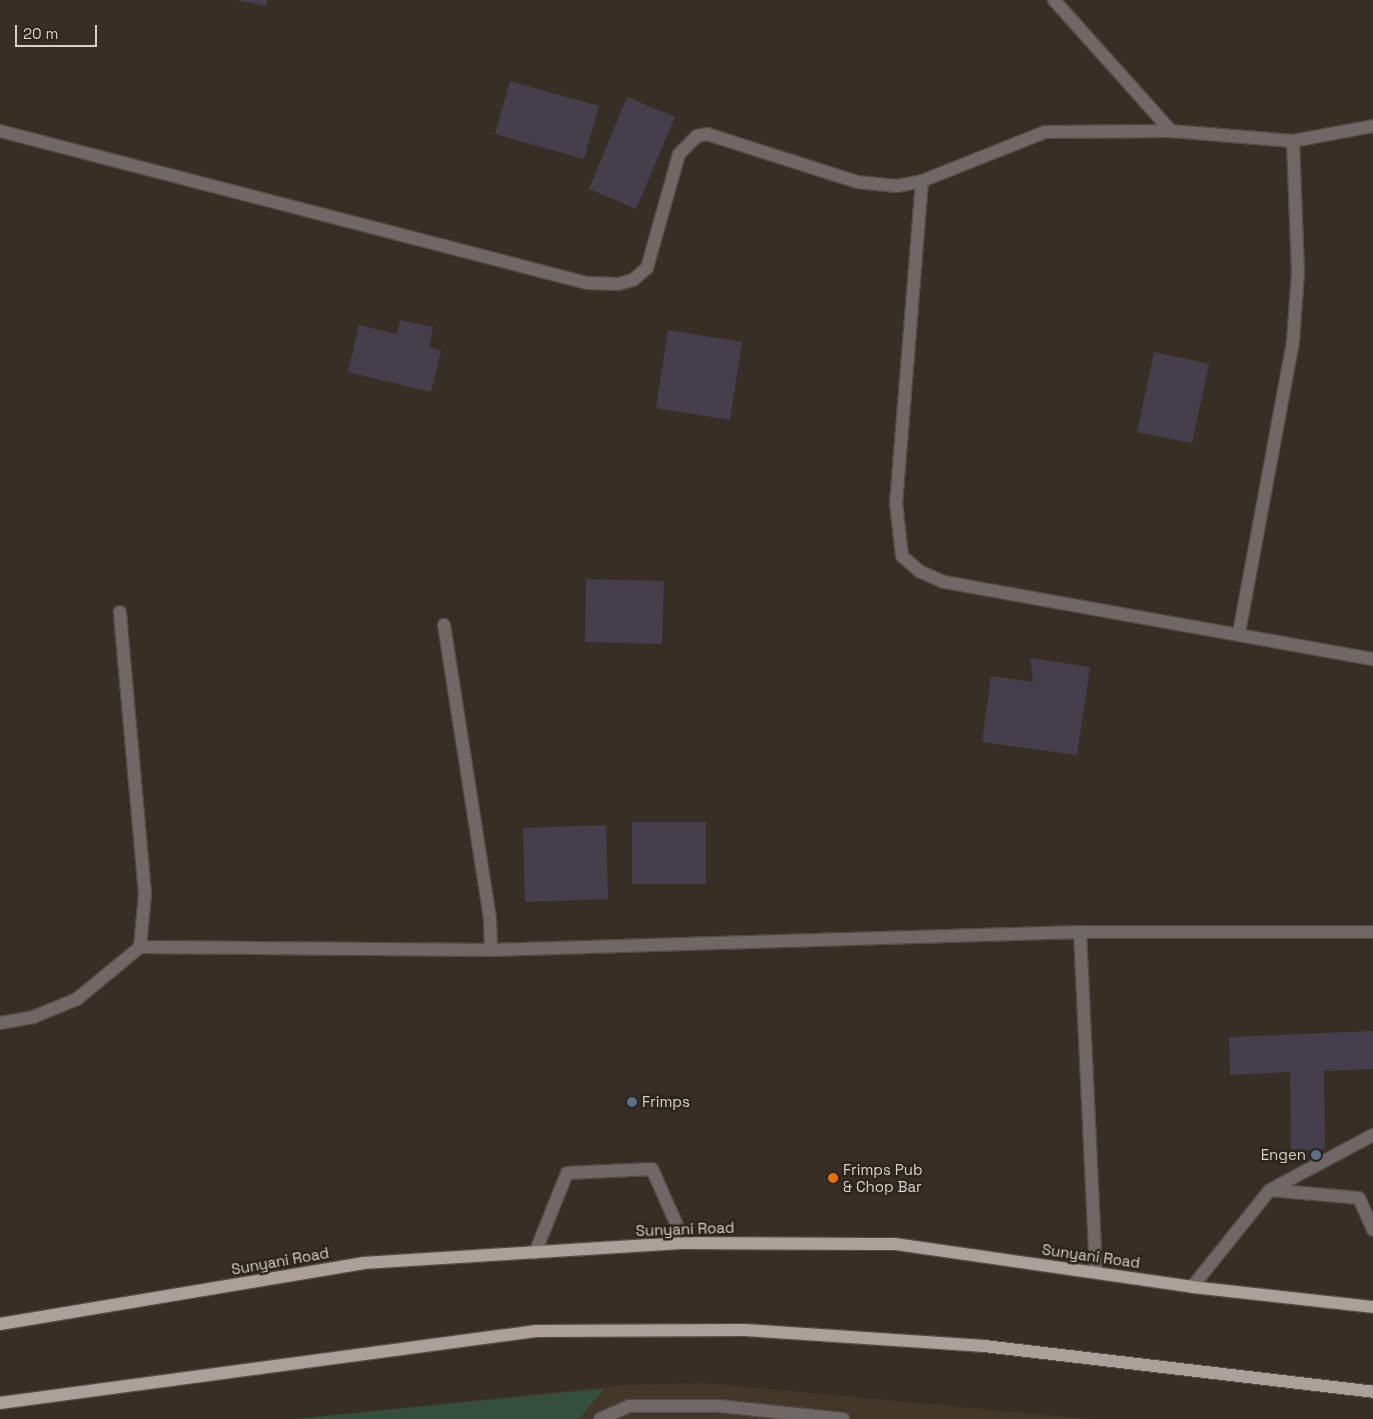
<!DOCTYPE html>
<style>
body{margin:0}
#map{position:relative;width:1373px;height:1419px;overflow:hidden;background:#372f26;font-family:"Space Grotesk",sans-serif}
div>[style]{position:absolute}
.built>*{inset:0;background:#433729}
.green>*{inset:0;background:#354f3e}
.building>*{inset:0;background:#443f4a}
.roads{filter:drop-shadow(1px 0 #544c44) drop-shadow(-1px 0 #544c44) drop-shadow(0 1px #544c44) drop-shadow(0 -1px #544c44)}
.minor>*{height:12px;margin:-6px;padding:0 6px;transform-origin:6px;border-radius:6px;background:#6f6866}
.major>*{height:12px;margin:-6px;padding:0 6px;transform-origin:6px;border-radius:6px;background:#aca09a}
.dots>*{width:14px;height:14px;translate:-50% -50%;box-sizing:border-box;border:2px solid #2c251c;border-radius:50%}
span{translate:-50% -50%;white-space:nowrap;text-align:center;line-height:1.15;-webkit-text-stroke:5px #2c251c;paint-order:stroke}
.poi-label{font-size:15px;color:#d6d1cb}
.left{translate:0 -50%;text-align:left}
.right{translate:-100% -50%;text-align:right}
.street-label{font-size:15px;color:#d6d1cb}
.scale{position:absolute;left:15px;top:25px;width:82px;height:22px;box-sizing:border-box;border:2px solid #d6d1cb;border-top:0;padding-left:6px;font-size:15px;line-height:18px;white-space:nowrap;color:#d6d1cb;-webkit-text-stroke:4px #2c251c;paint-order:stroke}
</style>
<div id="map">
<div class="built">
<div style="clip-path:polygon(704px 1383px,1092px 1419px,296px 1419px,623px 1385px)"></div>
</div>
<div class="green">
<div style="clip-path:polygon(604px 1389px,579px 1419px,296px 1419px,527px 1396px)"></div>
</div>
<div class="building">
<div style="clip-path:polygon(236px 0,267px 0,266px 6px)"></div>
<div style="clip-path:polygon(510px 81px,599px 106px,584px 159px,495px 134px)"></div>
<div style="clip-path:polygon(627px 97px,675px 117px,636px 209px,589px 189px)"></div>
<div style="clip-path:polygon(400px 320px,433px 327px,429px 347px,441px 351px,431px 392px,348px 372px,359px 325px,397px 334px)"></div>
<div style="clip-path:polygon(668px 330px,742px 342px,730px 420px,656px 408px)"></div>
<div style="clip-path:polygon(1154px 352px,1209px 364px,1192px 443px,1137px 432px)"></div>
<div style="clip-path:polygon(586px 579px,664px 581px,662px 644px,585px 642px)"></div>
<div style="clip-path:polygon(1030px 658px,1090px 667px,1077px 755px,982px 742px,991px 676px,1033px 682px)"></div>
<div style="clip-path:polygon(632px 822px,706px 822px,706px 884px,632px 884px)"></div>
<div style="clip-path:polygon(606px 825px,608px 899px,525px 902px,523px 828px)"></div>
<div style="clip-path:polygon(1373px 1031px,1373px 1069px,1324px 1071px,1325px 1149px,1291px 1152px,1290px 1072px,1230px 1075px,1229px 1037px)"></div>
</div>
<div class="roads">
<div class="minor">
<div style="left:1054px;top:0;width:176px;rotate:48.2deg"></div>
<div style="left:0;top:131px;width:606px;rotate:14.52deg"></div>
<div style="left:587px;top:283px;width:31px;rotate:2deg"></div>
<div style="left:618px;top:284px;width:16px;rotate:-15deg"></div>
<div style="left:633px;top:280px;width:18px;rotate:-41deg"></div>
<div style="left:647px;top:268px;width:118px;rotate:-74.3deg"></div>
<div style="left:679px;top:154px;width:25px;rotate:-45deg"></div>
<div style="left:697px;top:136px;width:10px;rotate:-11deg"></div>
<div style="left:707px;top:134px;width:157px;rotate:17.7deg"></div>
<div style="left:857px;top:182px;width:40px;rotate:5.7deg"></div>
<div style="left:897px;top:186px;width:25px;rotate:-11deg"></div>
<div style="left:922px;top:181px;width:132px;rotate:-21.7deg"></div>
<div style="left:1045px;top:132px;width:126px;rotate:-0.5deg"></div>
<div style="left:1171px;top:131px;width:122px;rotate:4.7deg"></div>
<div style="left:1293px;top:141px;width:81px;rotate:-10.6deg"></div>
<div style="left:922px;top:181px;width:323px;rotate:94.6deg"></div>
<div style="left:896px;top:503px;width:53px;rotate:83.5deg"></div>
<div style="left:902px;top:556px;width:23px;rotate:41deg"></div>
<div style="left:919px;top:571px;width:27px;rotate:24deg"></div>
<div style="left:944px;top:582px;width:436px;rotate:10.2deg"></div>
<div style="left:444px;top:625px;width:298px;rotate:81.1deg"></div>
<div style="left:490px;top:919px;width:31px;rotate:88deg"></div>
<div style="left:491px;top:950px;width:589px;rotate:-1.75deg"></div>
<div style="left:1080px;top:932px;width:293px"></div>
<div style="left:1239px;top:633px;width:296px;rotate:-79.5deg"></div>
<div style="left:1293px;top:342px;width:70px;rotate:-85.9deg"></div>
<div style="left:1298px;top:272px;width:131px;rotate:-92.2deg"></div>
<div style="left:1080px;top:932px;width:341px;rotate:87.3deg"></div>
<div style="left:140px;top:947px;width:351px;rotate:0.5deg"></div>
<div style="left:0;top:1023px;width:34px;rotate:-10deg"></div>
<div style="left:33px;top:1017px;width:48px;rotate:-22.2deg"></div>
<div style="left:77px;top:999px;width:82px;rotate:-39.5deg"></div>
<div style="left:140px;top:947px;width:53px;rotate:-84.6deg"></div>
<div style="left:145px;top:894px;width:283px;rotate:-95.1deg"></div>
<div style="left:1270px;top:1190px;width:117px;rotate:-28.1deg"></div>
<div style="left:535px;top:1253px;width:86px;rotate:-68.2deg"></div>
<div style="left:567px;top:1173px;width:85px;rotate:-2.7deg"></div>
<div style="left:652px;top:1169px;width:81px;rotate:66deg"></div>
<div style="left:1192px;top:1287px;width:124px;rotate:-51.2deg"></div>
<div style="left:1270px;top:1190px;width:89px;rotate:5.1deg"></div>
<div style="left:1359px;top:1198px;width:35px;rotate:66deg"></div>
<div style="left:600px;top:1419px;width:32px;rotate:-24deg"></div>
<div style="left:629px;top:1406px;width:90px"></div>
<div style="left:719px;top:1406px;width:125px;rotate:6deg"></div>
</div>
<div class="major">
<div style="left:0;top:1324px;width:368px;rotate:-9.5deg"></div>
<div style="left:363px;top:1263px;width:323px;rotate:-3.6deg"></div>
<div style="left:685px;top:1243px;width:210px;rotate:0.3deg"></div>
<div style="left:895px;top:1244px;width:300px;rotate:8.2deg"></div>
<div style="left:1192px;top:1287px;width:182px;rotate:6.3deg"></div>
<div style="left:0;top:1403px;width:541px;rotate:-7.65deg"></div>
<div style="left:536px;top:1331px;width:209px;rotate:-0.3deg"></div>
<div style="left:745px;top:1330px;width:240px;rotate:3.8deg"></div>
<div style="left:984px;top:1346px;width:392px;rotate:6.7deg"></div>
</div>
</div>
<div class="dots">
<div style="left:632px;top:1102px;background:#5c6f8a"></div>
<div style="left:1316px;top:1155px;background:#5c6f8a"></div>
<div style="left:833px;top:1178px;background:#e8710a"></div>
</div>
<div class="poi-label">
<span class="left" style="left:642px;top:1102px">Frimps</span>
<span class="right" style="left:1306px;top:1155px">Engen</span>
<span class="left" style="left:843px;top:1178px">Frimps Pub<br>&amp; Chop Bar</span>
</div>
<div class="street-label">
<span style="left:685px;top:1229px;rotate:-2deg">Sunyani Road</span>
<span style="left:1091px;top:1256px;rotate:8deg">Sunyani Road</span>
<span style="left:280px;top:1261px;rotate:-10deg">Sunyani Road</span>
</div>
<div class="scale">20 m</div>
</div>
